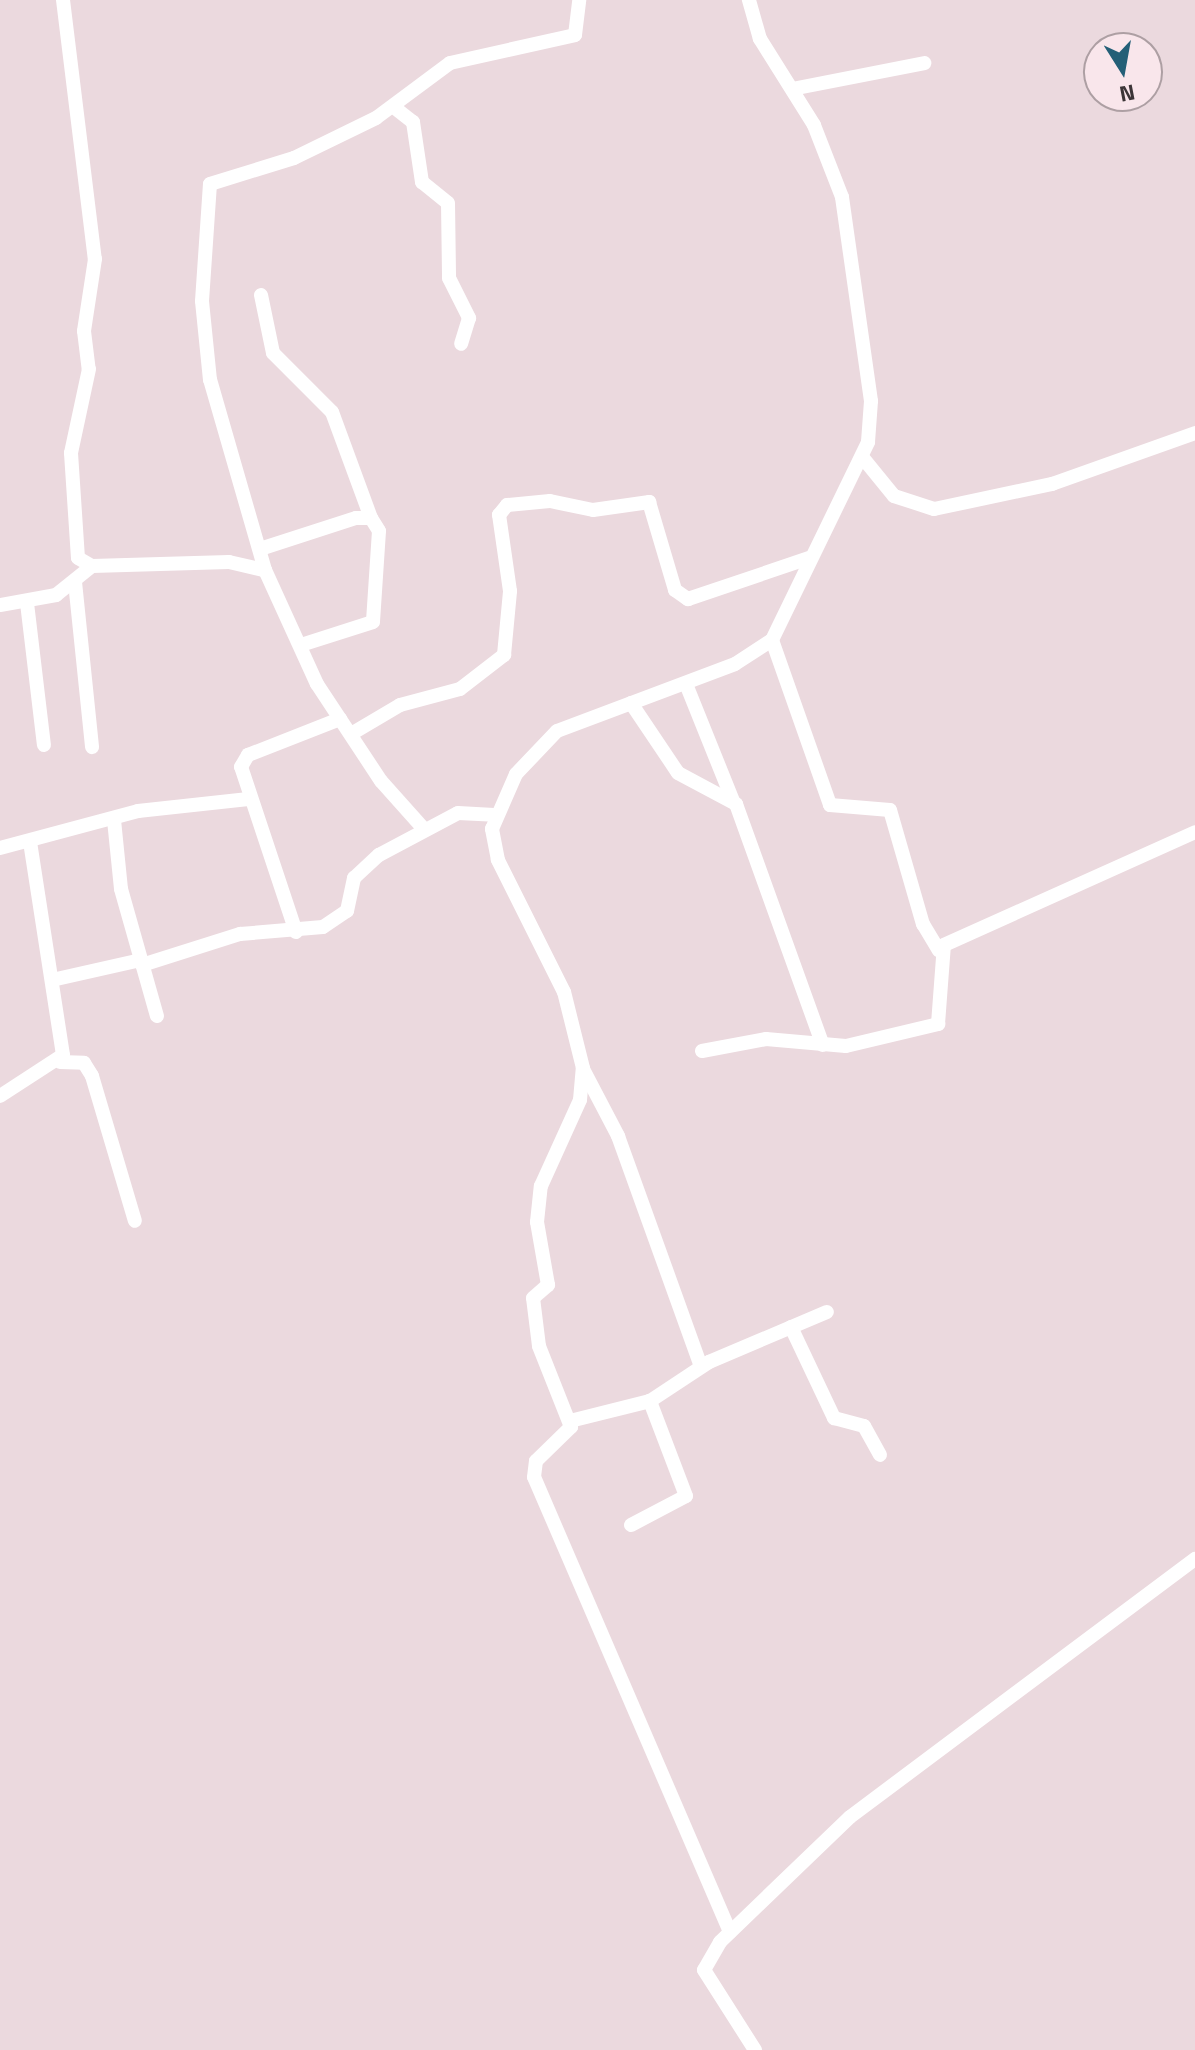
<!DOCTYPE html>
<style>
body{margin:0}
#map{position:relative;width:1195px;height:2050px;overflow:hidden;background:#ebd9de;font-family:"Titillium Web",sans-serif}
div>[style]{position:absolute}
.street>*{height:14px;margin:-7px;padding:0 7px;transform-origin:7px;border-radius:7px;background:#fff}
span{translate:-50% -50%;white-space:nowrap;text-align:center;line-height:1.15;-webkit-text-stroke:6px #f9e6eb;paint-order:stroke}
.north{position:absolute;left:1083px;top:32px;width:80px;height:80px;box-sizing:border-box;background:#f9e6eb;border:2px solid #ad9fa3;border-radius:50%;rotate:169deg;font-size:22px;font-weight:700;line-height:32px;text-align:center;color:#3c3537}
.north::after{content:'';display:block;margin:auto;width:28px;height:36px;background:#245f77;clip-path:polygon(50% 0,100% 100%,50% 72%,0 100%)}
</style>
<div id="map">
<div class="street">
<div style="left:63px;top:0;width:261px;rotate:83deg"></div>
<div style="left:95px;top:259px;width:73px;rotate:98.7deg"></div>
<div style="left:84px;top:331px;width:38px;rotate:83deg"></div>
<div style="left:89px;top:369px;width:86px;rotate:102.1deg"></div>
<div style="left:71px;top:453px;width:105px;rotate:86.2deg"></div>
<div style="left:78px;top:558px;width:16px;rotate:30deg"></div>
<div style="left:92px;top:566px;width:137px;rotate:-1.7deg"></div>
<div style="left:229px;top:562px;width:37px;rotate:13deg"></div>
<div style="left:265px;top:570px;width:125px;rotate:65.5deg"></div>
<div style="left:317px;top:684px;width:116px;rotate:56.6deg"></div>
<div style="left:381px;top:781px;width:63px;rotate:48.2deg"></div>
<div style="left:792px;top:89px;width:135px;rotate:-11.1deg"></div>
<div style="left:395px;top:108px;width:23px;rotate:38deg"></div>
<div style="left:413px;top:122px;width:61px;rotate:81.5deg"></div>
<div style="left:422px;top:182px;width:33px;rotate:39deg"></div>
<div style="left:448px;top:203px;width:75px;rotate:89.2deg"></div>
<div style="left:449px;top:278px;width:45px;rotate:63.4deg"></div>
<div style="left:469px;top:318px;width:27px;rotate:107deg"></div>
<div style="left:261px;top:295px;width:59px;rotate:78.3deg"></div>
<div style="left:273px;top:353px;width:83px;rotate:45deg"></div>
<div style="left:332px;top:412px;width:113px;rotate:69.8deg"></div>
<div style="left:863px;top:458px;width:49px;rotate:50.8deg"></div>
<div style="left:894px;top:496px;width:42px;rotate:18deg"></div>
<div style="left:934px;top:509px;width:121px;rotate:-12deg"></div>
<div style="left:1052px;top:484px;width:152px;rotate:-19.6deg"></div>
<div style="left:260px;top:549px;width:101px;rotate:-17.9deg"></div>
<div style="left:356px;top:518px;width:15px"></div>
<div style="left:371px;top:518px;width:15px;rotate:58deg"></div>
<div style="left:379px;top:531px;width:91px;rotate:93.8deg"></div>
<div style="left:373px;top:622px;width:76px;rotate:162.3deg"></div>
<div style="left:265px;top:570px;width:198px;rotate:-106.1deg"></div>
<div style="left:210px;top:380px;width:79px;rotate:-95.8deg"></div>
<div style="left:202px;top:301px;width:117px;rotate:-86.1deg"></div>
<div style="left:210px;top:184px;width:88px;rotate:-17.2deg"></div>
<div style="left:294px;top:158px;width:91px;rotate:-26deg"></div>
<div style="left:376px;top:118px;width:92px;rotate:-36.6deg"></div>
<div style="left:450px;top:63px;width:128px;rotate:-12.6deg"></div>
<div style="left:575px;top:35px;width:35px;rotate:-83deg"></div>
<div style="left:75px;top:582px;width:166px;rotate:84.1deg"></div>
<div style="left:27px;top:603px;width:143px;rotate:83.2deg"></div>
<div style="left:0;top:605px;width:57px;rotate:-10.1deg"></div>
<div style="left:56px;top:595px;width:46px;rotate:-38.9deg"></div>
<div style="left:772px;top:640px;width:175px;rotate:70.6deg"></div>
<div style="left:830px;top:805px;width:60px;rotate:4.8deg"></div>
<div style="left:890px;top:810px;width:119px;rotate:73.9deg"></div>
<div style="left:923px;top:924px;width:31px;rotate:59deg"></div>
<div style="left:686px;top:684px;width:126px;rotate:68.1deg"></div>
<div style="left:631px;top:703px;width:84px;rotate:56.1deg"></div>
<div style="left:678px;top:773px;width:66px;rotate:28.1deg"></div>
<div style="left:736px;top:804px;width:256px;rotate:70.2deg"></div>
<div style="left:351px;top:734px;width:57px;rotate:-30.6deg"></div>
<div style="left:400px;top:705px;width:62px;rotate:-14.9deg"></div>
<div style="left:460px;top:689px;width:56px;rotate:-37.7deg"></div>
<div style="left:504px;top:655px;width:64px;rotate:-84.6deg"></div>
<div style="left:510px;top:591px;width:77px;rotate:-98.2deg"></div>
<div style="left:499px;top:515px;width:13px;rotate:-51deg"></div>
<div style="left:507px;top:505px;width:43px;rotate:-5.3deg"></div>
<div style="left:550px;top:501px;width:44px;rotate:11.8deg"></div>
<div style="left:593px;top:510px;width:57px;rotate:-8.1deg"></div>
<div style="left:649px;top:502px;width:92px;rotate:73.5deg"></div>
<div style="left:675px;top:590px;width:16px;rotate:35deg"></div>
<div style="left:688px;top:599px;width:128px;rotate:-18.7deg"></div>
<div style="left:114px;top:820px;width:69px;rotate:84.2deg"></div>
<div style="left:121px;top:889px;width:132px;rotate:74.2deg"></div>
<div style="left:0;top:848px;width:143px;rotate:-15deg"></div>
<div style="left:138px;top:811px;width:111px;rotate:-6.2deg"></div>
<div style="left:296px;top:932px;width:174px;rotate:-108.4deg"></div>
<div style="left:241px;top:767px;width:14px;rotate:-60deg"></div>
<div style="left:248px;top:755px;width:99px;rotate:-21.4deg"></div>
<div style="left:142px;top:965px;width:103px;rotate:-17.6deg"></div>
<div style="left:240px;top:934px;width:83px;rotate:-4.8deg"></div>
<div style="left:323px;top:927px;width:29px;rotate:-34deg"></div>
<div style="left:347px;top:911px;width:34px;rotate:-78deg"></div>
<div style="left:354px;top:878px;width:34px;rotate:-43deg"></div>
<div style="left:379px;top:855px;width:89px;rotate:-28deg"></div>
<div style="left:458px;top:813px;width:36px;rotate:3deg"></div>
<div style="left:52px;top:980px;width:91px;rotate:-12.7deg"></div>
<div style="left:702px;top:1051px;width:65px;rotate:-10.6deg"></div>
<div style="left:766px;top:1039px;width:80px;rotate:5deg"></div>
<div style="left:846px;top:1046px;width:95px;rotate:-13.4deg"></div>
<div style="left:938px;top:1024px;width:79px;rotate:-85.7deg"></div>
<div style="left:944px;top:945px;width:275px;rotate:-24.2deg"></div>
<div style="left:60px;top:1062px;width:24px;rotate:2deg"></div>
<div style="left:84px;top:1063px;width:15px;rotate:58deg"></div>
<div style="left:92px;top:1076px;width:151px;rotate:73.5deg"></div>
<div style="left:583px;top:1069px;width:76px;rotate:62.4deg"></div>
<div style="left:618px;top:1136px;width:245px;rotate:70.2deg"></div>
<div style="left:0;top:1096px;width:75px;rotate:-33.1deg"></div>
<div style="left:63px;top:1055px;width:216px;rotate:-98.8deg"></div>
<div style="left:791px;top:1327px;width:101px;rotate:64.7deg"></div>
<div style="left:834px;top:1418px;width:31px;rotate:15deg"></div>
<div style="left:864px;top:1426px;width:33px;rotate:61deg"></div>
<div style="left:570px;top:1421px;width:82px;rotate:-14deg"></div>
<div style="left:650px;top:1401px;width:71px;rotate:-33.5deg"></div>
<div style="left:709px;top:1362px;width:128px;rotate:-23deg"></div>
<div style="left:631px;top:1525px;width:62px;rotate:-27.8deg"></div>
<div style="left:686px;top:1496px;width:102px;rotate:-110.8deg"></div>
<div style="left:730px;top:1932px;width:495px;rotate:-113.3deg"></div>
<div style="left:534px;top:1477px;width:16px;rotate:-83deg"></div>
<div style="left:536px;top:1461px;width:49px;rotate:-44.2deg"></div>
<div style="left:571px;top:1427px;width:87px;rotate:-111.6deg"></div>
<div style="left:539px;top:1346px;width:48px;rotate:-97.1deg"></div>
<div style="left:533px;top:1298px;width:20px;rotate:-41deg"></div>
<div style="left:548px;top:1285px;width:64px;rotate:-99.9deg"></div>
<div style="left:537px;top:1222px;width:36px;rotate:-84deg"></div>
<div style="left:541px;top:1186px;width:94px;rotate:-65.6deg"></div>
<div style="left:580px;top:1100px;width:32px;rotate:-85deg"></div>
<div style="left:583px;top:1068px;width:78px;rotate:-104deg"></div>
<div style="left:564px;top:992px;width:148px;rotate:-116.6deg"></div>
<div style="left:498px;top:860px;width:32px;rotate:-101deg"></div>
<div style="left:492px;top:829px;width:60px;rotate:-66.4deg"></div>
<div style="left:516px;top:774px;width:59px;rotate:-46.4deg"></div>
<div style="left:557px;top:731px;width:190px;rotate:-20.6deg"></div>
<div style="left:735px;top:664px;width:44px;rotate:-33deg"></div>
<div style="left:772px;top:640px;width:220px;rotate:-64.1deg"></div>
<div style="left:868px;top:442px;width:41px;rotate:-85.8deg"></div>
<div style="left:871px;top:401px;width:206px;rotate:-98.1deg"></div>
<div style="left:842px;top:197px;width:77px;rotate:-111.3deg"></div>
<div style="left:814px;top:125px;width:102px;rotate:-122.1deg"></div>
<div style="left:760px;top:39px;width:41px;rotate:-105.8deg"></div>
<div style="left:755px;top:2050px;width:95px;rotate:-122.5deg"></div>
<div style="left:704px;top:1970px;width:32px;rotate:-60deg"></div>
<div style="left:720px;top:1942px;width:180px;rotate:-43.9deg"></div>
<div style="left:850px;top:1817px;width:431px;rotate:-36.8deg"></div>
</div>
<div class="north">N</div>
</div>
